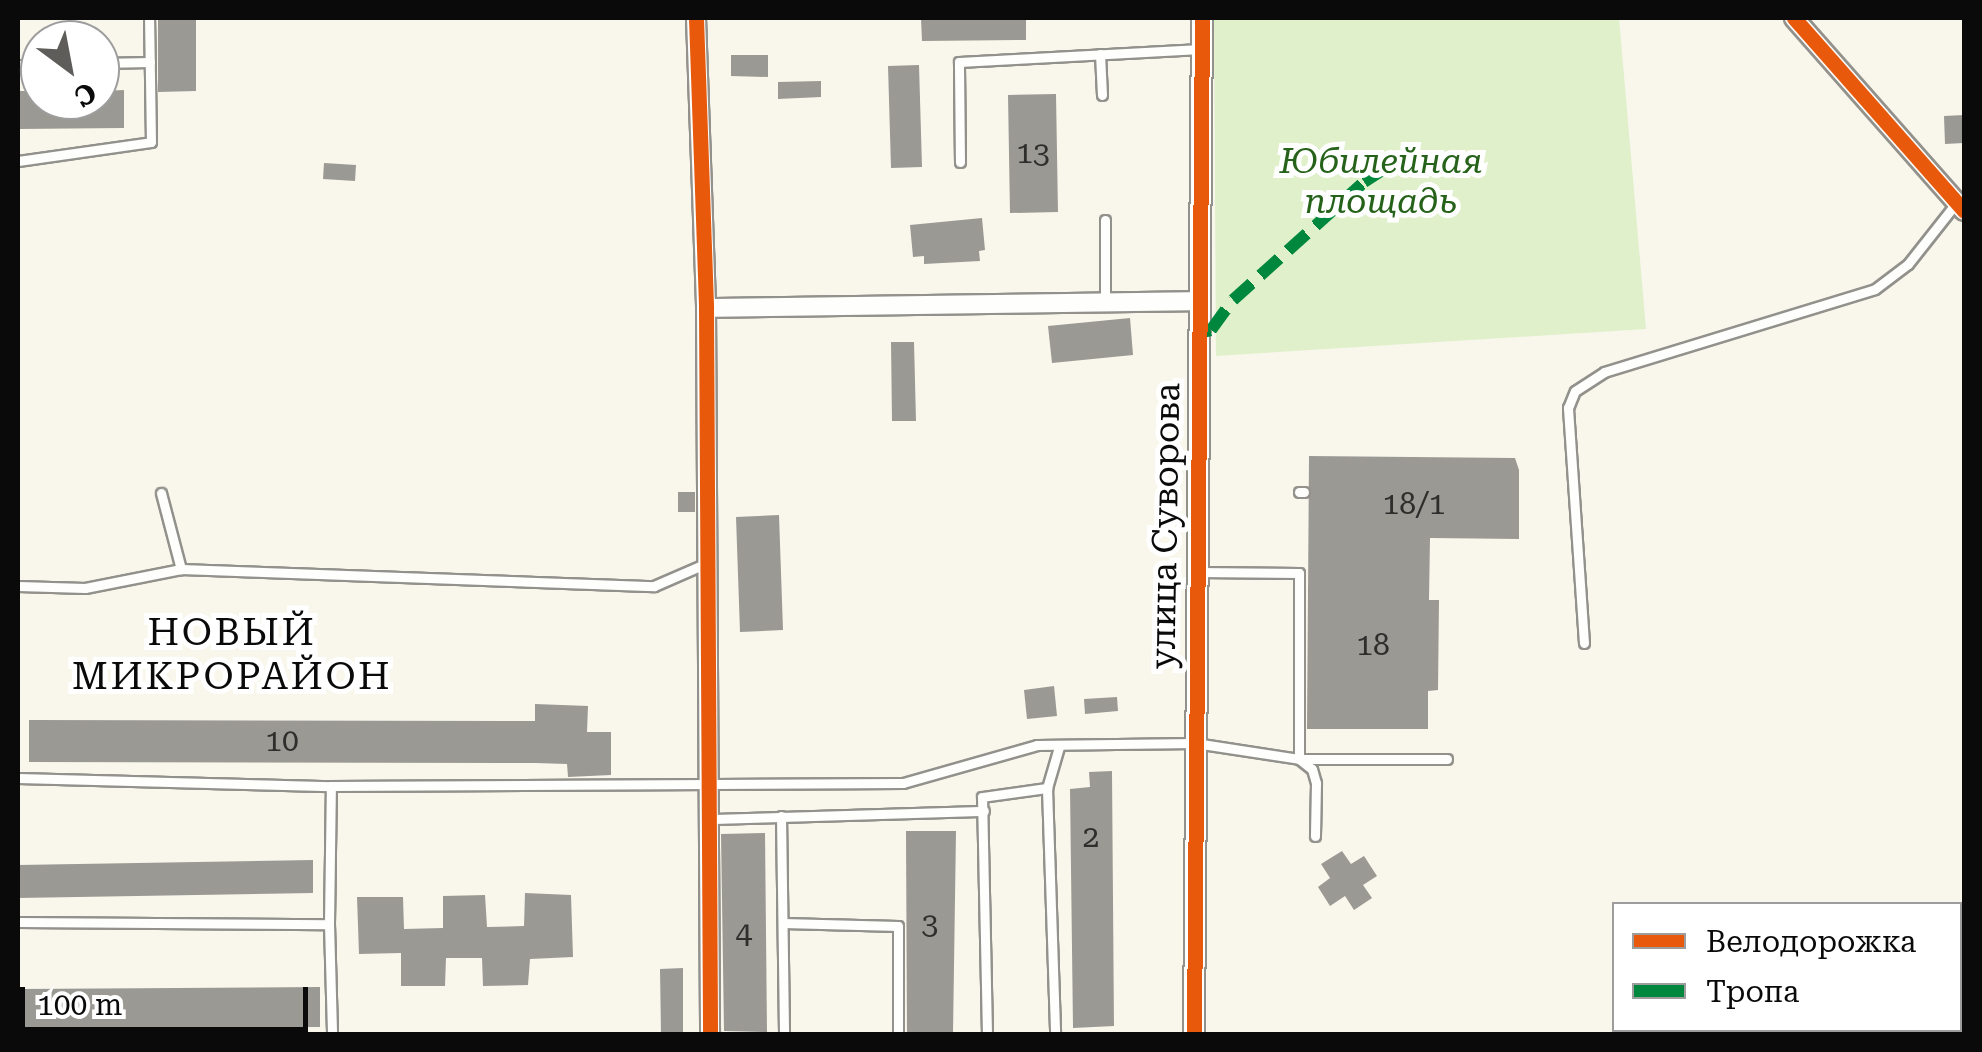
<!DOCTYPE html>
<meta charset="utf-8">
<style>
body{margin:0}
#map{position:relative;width:1982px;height:1052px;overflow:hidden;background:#f9f7ec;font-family:"Roboto Serif",serif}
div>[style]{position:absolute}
.green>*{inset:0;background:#e0f0ca}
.building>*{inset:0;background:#9b9993}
.roads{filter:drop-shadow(2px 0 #92918c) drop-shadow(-2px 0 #92918c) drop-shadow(0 2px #92918c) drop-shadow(0 -2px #92918c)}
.service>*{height:9px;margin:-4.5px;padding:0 4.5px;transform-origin:4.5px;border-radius:4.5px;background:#fefefc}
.minor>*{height:18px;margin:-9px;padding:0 9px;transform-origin:9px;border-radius:9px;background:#fefefc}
.tertiary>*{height:20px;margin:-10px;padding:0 10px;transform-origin:10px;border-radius:10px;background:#fefefc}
.quiet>*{height:12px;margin-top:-6px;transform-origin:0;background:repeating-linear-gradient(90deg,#00873e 0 25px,transparent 0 37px)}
.cycleway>*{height:15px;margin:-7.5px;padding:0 7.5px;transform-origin:7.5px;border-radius:7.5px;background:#e8590c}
span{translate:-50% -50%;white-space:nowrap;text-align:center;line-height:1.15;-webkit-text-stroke:10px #fff;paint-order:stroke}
.number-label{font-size:30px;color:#2e2e2c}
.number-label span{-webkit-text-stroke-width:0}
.park-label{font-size:35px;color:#266219;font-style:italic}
.street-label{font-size:35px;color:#0a0a0a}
.neighbourhood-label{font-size:38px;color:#0a0a0a;letter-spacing:2.5px}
.frame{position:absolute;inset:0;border:20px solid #0a0a0a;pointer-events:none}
.legend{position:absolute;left:1612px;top:902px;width:350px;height:130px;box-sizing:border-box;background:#fff;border:2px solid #9d9d9d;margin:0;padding:12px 18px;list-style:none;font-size:30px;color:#0a0a0a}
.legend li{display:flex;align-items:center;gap:20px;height:50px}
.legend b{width:50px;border:2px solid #9d9d9d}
.north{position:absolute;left:20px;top:20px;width:100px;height:100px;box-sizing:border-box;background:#fff;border:2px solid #9d9d9d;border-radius:50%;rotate:148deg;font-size:28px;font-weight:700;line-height:40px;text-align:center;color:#0a0a0a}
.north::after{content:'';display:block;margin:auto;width:35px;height:45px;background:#5e5d59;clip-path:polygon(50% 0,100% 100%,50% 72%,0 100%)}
.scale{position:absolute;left:20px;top:987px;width:288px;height:45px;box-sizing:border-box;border:5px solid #0a0a0a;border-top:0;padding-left:12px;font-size:30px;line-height:35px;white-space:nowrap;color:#0a0a0a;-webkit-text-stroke:8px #fff;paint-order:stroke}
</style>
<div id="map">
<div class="green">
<div style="clip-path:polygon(1214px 18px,1619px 18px,1646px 329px,1216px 356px)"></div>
</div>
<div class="building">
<div style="clip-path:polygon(158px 18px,196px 18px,196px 91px,158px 92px)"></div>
<div style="clip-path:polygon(921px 18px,1026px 18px,1026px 40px,922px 41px)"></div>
<div style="clip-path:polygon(731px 55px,768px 55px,768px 77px,731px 76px)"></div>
<div style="clip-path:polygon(919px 65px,922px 167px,891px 168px,888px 66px)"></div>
<div style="clip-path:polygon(821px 81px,821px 97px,778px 99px,778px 82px)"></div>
<div style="clip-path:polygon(124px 90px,124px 128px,18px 129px,18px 91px,40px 91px,40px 100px,100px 100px,100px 91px)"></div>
<div style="clip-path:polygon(1056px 94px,1058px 212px,1010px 213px,1008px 95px)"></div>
<div style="clip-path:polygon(1964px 115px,1964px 143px,1945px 144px,1944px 116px)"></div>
<div style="clip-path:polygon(324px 163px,356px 165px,355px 181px,323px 179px)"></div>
<div style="clip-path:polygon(982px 218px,985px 250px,979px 251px,980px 261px,924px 264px,924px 256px,913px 257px,910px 225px)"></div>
<div style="clip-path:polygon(1130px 318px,1133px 355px,1052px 363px,1048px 326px)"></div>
<div style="clip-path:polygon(891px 342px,914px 342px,916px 421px,892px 421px)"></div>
<div style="clip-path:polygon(1309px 456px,1515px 458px,1519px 470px,1519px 539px,1430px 538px,1429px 600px,1439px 600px,1438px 690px,1428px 691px,1428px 729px,1307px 729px)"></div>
<div style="clip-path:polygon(678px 492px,695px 492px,695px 512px,678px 512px)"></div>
<div style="clip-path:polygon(779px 515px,783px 630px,740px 632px,736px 517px)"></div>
<div style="clip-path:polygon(1054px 686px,1057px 716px,1027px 719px,1024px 690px)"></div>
<div style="clip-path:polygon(1117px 697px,1118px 711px,1085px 714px,1084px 699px)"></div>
<div style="clip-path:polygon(535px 704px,588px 706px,587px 732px,611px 732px,611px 775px,568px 777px,567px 764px,535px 763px,29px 762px,29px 720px,535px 721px)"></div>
<div style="clip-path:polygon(1112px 771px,1114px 1026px,1073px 1028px,1070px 789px,1090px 787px,1089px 772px)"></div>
<div style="clip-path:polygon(906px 831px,956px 831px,953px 1033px,907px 1034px)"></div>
<div style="clip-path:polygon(765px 833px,767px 1032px,724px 1031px,721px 834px)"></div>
<div style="clip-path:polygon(1342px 851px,1351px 864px,1364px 856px,1377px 876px,1363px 885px,1372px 898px,1354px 910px,1345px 896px,1330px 906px,1318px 887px,1330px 878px,1321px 864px)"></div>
<div style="clip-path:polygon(313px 860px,313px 893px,18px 898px,18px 865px)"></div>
<div style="clip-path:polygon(525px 893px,571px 895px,573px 957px,530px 959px,528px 985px,483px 986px,482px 958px,446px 958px,445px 986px,401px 986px,401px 953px,359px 954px,357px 897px,403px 897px,404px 929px,443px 928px,443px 896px,485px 895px,487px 927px,524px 926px)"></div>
<div style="clip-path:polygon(683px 968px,683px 1034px,661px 1034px,660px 969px)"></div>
<div style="clip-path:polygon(320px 987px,320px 1027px,18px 1028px,19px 989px)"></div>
</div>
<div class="roads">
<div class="service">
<div style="left:1100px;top:54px;width:41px;rotate:87.2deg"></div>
<div style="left:100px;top:63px;width:50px;rotate:-1.1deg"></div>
<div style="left:18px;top:65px;width:22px"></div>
<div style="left:18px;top:161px;width:134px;rotate:-8.1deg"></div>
<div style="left:151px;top:142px;width:124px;rotate:-90.9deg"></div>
<div style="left:960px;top:162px;width:100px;rotate:-90.6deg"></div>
<div style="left:959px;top:62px;width:242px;rotate:-3.1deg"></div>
<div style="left:1105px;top:220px;width:81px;rotate:90deg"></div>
<div style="left:1299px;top:492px;width:5px"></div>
<div style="left:161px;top:493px;width:79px;rotate:75.3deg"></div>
<div style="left:1198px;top:572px;width:101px;rotate:0.6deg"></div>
<div style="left:1299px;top:573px;width:186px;rotate:90deg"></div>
<div style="left:1299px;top:759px;width:148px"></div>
<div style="left:18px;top:586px;width:67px;rotate:1.7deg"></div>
<div style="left:85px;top:588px;width:98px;rotate:-11.2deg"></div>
<div style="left:181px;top:569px;width:473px;rotate:2.1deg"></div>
<div style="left:654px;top:586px;width:58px;rotate:-23.5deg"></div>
<div style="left:1584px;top:643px;width:236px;rotate:-93.9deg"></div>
<div style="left:1568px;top:408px;width:18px;rotate:-68deg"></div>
<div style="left:1575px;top:391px;width:35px;rotate:-33deg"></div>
<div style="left:1604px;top:372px;width:283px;rotate:-17deg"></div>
<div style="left:1875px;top:289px;width:41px;rotate:-37.1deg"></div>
<div style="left:1908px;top:264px;width:79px;rotate:-51.7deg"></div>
<div style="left:18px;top:778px;width:313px;rotate:1.5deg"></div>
<div style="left:331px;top:786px;width:572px;rotate:-0.3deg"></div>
<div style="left:903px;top:783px;width:139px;rotate:-15.8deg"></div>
<div style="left:1037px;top:745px;width:158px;rotate:-0.7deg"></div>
<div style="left:1195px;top:743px;width:105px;rotate:8.7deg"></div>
<div style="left:1299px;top:759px;width:16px;rotate:38deg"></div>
<div style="left:1312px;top:769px;width:15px;rotate:74deg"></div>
<div style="left:1316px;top:783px;width:53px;rotate:91.1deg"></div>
<div style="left:1047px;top:788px;width:43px;rotate:-73.7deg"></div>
<div style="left:781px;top:816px;width:218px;rotate:89.2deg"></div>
<div style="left:710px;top:819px;width:274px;rotate:-1.7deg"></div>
<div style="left:18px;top:922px;width:311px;rotate:0.4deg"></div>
<div style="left:329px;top:924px;width:138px;rotate:-89.2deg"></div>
<div style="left:783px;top:923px;width:115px;rotate:1.5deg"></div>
<div style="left:898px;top:926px;width:108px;rotate:90deg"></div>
<div style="left:329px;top:924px;width:110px;rotate:88.4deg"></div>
<div style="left:987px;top:1034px;width:237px;rotate:-91.2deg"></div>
<div style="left:982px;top:797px;width:66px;rotate:-7.9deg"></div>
<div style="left:1047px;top:788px;width:246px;rotate:88.1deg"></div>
</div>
<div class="minor">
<div style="left:696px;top:18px;width:290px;rotate:88deg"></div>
<div style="left:706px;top:308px;width:726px;rotate:89.68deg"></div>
<div style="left:1794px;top:18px;width:257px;rotate:48.6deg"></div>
<div style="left:706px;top:308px;width:493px;rotate:-0.8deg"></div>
</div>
<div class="tertiary">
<div style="left:1194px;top:1034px;width:1016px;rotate:-89.55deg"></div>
</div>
</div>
<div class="quiet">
<div style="left:1199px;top:333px;width:12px;rotate:-14deg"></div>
<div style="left:1211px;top:330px;width:37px;rotate:-54deg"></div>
<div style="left:1233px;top:300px;width:176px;rotate:-42deg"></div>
<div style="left:1364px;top:182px;width:57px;rotate:-32.9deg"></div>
</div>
<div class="cycleway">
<div style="left:696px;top:18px;width:290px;rotate:88deg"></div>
<div style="left:706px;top:308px;width:726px;rotate:89.68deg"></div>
<div style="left:1794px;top:18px;width:257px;rotate:48.6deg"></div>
<div style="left:1194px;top:1034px;width:1016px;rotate:-89.55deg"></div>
</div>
<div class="number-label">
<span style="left:1033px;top:153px">13</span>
<span style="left:1414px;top:504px">18/1</span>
<span style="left:1373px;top:645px">18</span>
<span style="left:282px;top:741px">10</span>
<span style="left:1091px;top:837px">2</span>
<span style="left:930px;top:924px">3</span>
<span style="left:744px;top:933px">4</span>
</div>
<div class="park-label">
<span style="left:1381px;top:182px">Юбилейная<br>площадь</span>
</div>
<div class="street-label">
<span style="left:1166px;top:526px;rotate:-89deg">улица Суворова</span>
</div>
<div class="neighbourhood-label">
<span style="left:232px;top:655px">НОВЫЙ<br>МИКРОРАЙОН</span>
</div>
<div class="frame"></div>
<ul class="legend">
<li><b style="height:12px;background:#e8590c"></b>Велодорожка</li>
<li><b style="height:12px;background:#00873e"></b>Тропа</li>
</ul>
<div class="north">С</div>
<div class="scale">100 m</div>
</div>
